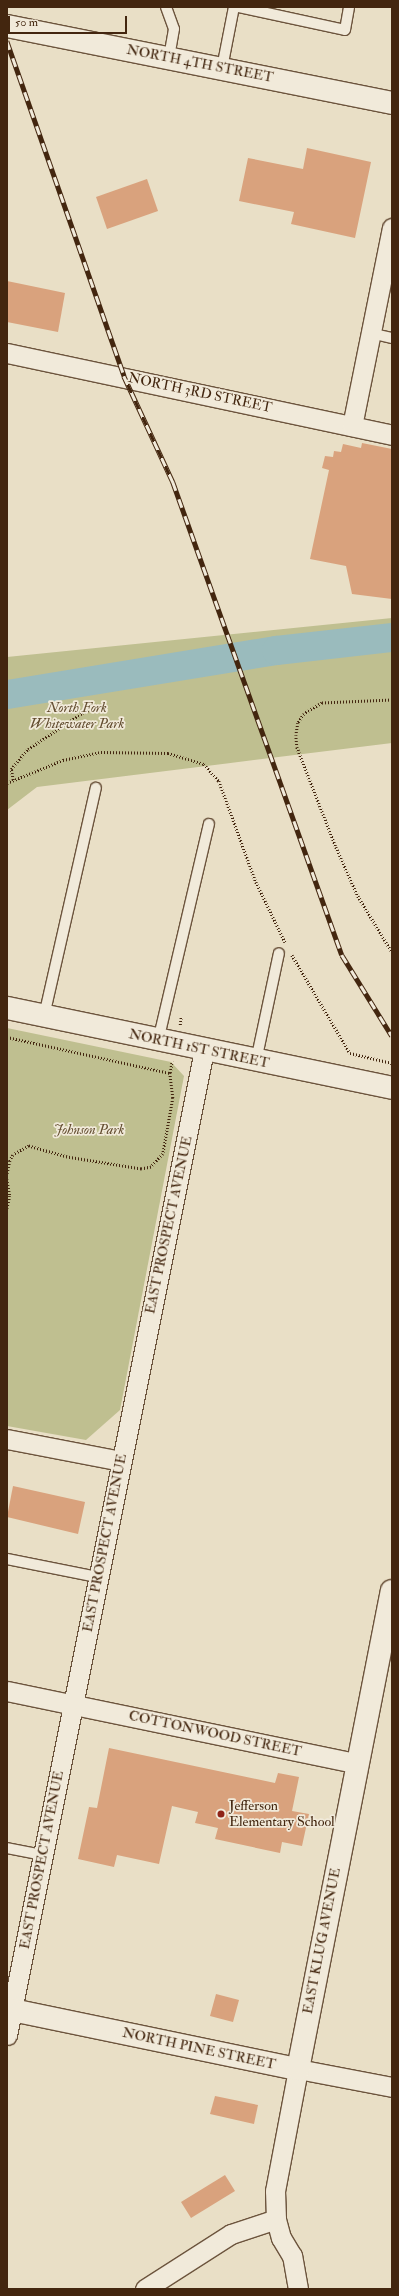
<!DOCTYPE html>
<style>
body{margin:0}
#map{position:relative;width:399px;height:2296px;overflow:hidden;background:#e9dfc6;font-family:"IM FELL Double Pica",serif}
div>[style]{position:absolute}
.green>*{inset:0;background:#bfbf90}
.river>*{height:29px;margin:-14.5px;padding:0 14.5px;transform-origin:14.5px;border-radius:14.5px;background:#9abbbd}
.building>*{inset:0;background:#d9a27d}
.path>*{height:2.5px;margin-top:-1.25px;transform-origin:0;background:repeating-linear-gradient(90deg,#43260f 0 1px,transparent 0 3px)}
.roads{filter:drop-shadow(1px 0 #6c543d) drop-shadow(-1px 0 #6c543d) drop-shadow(0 1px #6c543d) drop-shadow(0 -1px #6c543d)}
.lane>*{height:10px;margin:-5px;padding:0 5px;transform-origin:5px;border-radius:5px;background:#f1eada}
.street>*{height:19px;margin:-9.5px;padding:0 9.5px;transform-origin:9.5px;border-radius:9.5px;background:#f1eada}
.secondary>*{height:22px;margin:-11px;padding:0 11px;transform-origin:11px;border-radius:11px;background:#f1eada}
.rail>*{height:4.5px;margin-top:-2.25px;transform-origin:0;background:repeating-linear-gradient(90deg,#f1eada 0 9px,#43260f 0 18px);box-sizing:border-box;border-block:1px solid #43260f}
.dots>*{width:11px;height:11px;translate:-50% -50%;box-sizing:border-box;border:2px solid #f1eada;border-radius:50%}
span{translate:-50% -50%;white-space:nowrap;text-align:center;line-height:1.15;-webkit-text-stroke:3.5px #f1eada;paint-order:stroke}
.street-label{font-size:14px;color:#43260f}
.park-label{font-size:14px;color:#624c2f;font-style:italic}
.poi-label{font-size:14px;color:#43260f}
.left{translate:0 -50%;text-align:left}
.frame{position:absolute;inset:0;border:8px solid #43260f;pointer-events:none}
.scale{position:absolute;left:8px;top:16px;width:119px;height:18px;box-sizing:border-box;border:2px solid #43260f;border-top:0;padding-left:5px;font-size:12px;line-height:14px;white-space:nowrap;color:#43260f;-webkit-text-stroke:3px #f1eada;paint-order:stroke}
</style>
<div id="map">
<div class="green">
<div style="clip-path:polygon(392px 618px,392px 743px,37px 787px,7px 810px,7px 657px)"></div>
<div style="clip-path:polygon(7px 1028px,171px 1062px,184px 1076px,120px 1410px,86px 1440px,7px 1426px)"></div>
</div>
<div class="river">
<div style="left:7px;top:694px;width:273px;rotate:-9.3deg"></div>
<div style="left:276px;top:650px;width:117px;rotate:-6.4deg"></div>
</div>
<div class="building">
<div style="clip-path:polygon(307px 148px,371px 162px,355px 238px,291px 224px,294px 212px,239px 201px,248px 158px,303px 169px)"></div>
<div style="clip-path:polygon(147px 179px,158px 211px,107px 229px,96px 197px)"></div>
<div style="clip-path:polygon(7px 281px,65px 293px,58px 332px,7px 322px)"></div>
<div style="clip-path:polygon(362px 443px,392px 449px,392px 599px,352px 594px,346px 566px,310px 559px,329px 470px,322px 468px,325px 456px,333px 457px,334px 451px,341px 452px,343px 444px,361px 448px)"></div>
<div style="clip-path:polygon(13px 1486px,85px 1502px,78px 1534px,7px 1517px)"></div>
<div style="clip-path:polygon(109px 1748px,275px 1783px,278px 1773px,299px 1777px,292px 1811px,309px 1814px,302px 1846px,282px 1842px,280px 1853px,215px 1839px,218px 1828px,195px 1823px,198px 1812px,172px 1806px,159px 1864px,117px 1855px,114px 1867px,78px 1859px,89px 1807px,97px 1808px)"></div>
<div style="clip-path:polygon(216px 1994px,239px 2000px,233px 2022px,210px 2016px)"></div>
<div style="clip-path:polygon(215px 2096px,258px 2105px,254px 2124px,210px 2114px)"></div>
<div style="clip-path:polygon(225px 2175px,235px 2191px,191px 2218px,181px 2202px)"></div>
</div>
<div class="path">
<div style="left:392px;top:700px;width:70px;rotate:177.5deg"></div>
<div style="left:322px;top:703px;width:21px;rotate:149deg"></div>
<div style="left:304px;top:714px;width:11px;rotate:124deg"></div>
<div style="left:298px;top:723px;width:12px;rotate:99deg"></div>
<div style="left:296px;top:735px;width:12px;rotate:85deg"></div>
<div style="left:297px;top:747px;width:107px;rotate:68.7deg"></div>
<div style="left:336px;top:847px;width:54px;rotate:65.8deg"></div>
<div style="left:358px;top:896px;width:66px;rotate:58.7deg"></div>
<div style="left:13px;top:780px;width:11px;rotate:-100deg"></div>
<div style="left:11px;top:769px;width:26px;rotate:-50deg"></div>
<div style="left:28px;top:749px;width:65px;rotate:-33.7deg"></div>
<div style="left:82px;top:713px;width:12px;rotate:-24deg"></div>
<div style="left:7px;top:783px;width:61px;rotate:-22.3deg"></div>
<div style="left:63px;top:760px;width:39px;rotate:-12deg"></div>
<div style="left:101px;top:752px;width:67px;rotate:0.9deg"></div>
<div style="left:168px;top:753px;width:38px;rotate:17deg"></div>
<div style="left:204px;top:764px;width:23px;rotate:49deg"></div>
<div style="left:219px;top:781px;width:108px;rotate:69.9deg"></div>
<div style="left:256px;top:882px;width:67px;rotate:64.2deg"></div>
<div style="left:292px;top:955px;width:114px;rotate:59.4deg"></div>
<div style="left:350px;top:1053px;width:43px;rotate:13.4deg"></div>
<div style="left:180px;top:1025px;width:8px;rotate:-83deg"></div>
<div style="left:7px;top:1037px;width:167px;rotate:12.5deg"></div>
<div style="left:170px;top:1073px;width:25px;rotate:83deg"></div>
<div style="left:173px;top:1098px;width:57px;rotate:100.1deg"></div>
<div style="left:163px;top:1154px;width:18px;rotate:133deg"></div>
<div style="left:151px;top:1167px;width:10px;rotate:169deg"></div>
<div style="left:141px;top:1169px;width:75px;rotate:-170.8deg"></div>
<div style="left:67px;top:1157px;width:40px;rotate:-164deg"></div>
<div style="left:29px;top:1146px;width:18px;rotate:151deg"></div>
<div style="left:13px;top:1155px;width:7px;rotate:117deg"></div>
<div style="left:10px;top:1161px;width:14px;rotate:102deg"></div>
<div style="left:170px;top:1073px;width:12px;rotate:-81deg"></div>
<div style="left:7px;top:1179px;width:17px;rotate:80deg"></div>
<div style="left:10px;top:1196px;width:13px;rotate:103deg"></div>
</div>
<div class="roads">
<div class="lane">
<div style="left:166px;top:7px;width:23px;rotate:70deg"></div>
<div style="left:174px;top:29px;width:28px;rotate:100deg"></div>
<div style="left:239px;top:7px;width:108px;rotate:12.2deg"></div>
<div style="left:345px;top:30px;width:23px;rotate:-80deg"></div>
<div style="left:222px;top:68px;width:62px;rotate:-78.9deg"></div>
<div style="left:370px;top:333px;width:23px;rotate:13deg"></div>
<div style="left:44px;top:1016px;width:234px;rotate:-77.2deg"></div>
<div style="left:158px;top:1041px;width:223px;rotate:-76.8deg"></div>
<div style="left:256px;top:1061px;width:110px;rotate:-78deg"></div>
<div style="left:7px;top:1559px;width:92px;rotate:11.3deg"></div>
<div style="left:7px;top:1848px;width:36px;rotate:11deg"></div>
</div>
<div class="street">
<div style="left:7px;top:353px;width:394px;rotate:12deg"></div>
<div style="left:352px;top:426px;width:202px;rotate:-78.6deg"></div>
<div style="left:7px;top:1439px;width:116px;rotate:10.9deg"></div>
<div style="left:7px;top:1691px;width:356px;rotate:11.7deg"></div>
<div style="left:7px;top:2035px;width:1005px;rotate:-78.69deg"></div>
<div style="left:145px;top:2289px;width:102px;rotate:-32.6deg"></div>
<div style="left:231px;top:2234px;width:47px;rotate:-18.4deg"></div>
<div style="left:298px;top:2289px;width:34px;rotate:-100deg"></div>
<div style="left:292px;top:2256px;width:21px;rotate:-121deg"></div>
<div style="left:281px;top:2238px;width:20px;rotate:-105deg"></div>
<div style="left:276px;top:2219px;width:28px;rotate:-92deg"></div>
<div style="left:275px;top:2191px;width:124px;rotate:-79.3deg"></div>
<div style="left:298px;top:2069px;width:96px;rotate:10.8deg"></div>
</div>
<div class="secondary">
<div style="left:7px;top:26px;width:393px;rotate:11.3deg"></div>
<div style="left:7px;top:1008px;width:393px;rotate:11.7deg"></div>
<div style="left:7px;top:2009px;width:297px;rotate:11.7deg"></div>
<div style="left:298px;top:2069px;width:487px;rotate:-78.9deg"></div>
</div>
</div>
<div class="rail">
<div style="left:7px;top:41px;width:355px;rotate:70.7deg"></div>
<div style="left:124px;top:376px;width:117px;rotate:65.2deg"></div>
<div style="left:173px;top:482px;width:502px;rotate:70.34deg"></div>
<div style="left:342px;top:955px;width:95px;rotate:58.3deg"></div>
</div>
<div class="dots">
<div style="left:221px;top:1814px;background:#8f2418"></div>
</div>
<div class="street-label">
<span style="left:200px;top:64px;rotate:11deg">NORTH 4TH STREET</span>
<span style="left:200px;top:393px;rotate:12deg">NORTH 3RD STREET</span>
<span style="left:199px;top:1049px;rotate:12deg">NORTH 1ST STREET</span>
<span style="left:169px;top:1225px;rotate:-78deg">EAST PROSPECT AVENUE</span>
<span style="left:105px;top:1543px;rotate:-79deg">EAST PROSPECT AVENUE</span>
<span style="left:215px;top:1734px;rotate:12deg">COTTONWOOD STREET</span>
<span style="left:42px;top:1860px;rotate:-79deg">EAST PROSPECT AVENUE</span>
<span style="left:322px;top:1941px;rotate:-79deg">EAST KLUG AVENUE</span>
<span style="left:199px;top:2049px;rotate:12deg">NORTH PINE STREET</span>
</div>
<div class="park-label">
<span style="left:77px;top:716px">North Fork<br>Whitewater Park</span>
<span style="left:89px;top:1130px">Johnson Park</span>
</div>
<div class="poi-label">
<span class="left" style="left:229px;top:1814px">Jefferson<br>Elementary School</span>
</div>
<div class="frame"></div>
<div class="scale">50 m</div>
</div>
